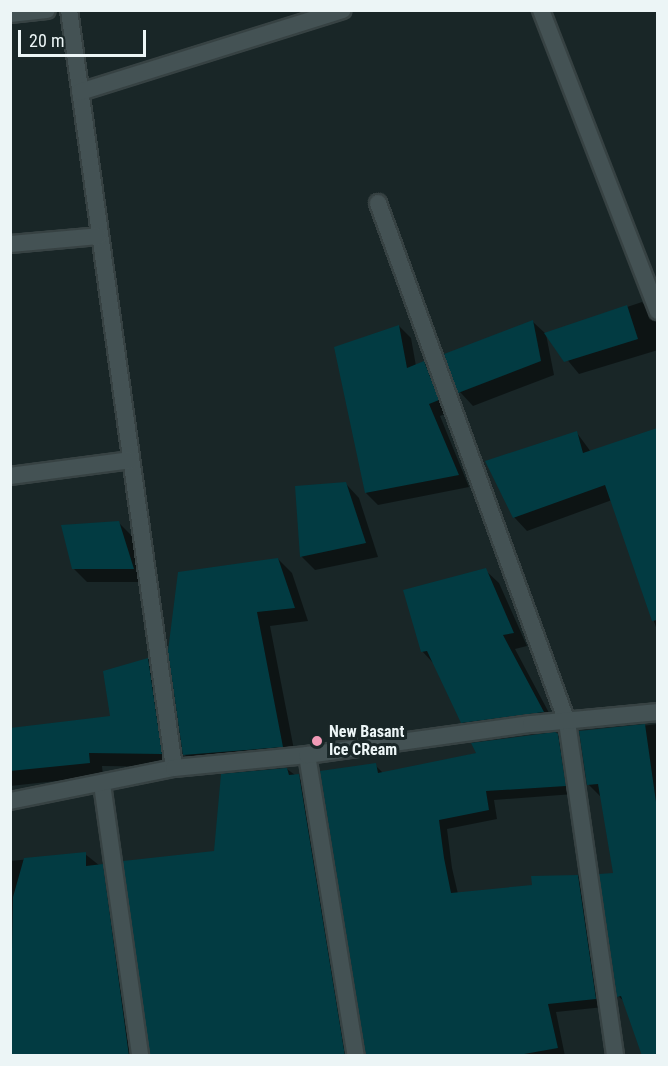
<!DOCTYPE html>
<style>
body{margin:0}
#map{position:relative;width:668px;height:1066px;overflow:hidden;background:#192627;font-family:"Roboto Condensed",sans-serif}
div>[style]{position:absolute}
.shadow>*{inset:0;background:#0007}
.building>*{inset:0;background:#023b42}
.roads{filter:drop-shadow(2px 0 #374243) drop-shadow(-2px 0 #374243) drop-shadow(0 2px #374243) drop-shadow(0 -2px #374243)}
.minor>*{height:16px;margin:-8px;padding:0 8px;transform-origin:8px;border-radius:8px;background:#445254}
.dots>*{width:16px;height:16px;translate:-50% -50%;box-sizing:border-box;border:3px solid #192627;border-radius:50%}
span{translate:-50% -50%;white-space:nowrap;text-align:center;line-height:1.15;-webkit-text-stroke:6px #192627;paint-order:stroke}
.poi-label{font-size:16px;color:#ecf5f6;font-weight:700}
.left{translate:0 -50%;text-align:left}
.frame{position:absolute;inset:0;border:12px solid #ecf5f6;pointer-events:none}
.scale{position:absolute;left:18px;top:30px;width:128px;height:27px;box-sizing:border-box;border:3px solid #ecf5f6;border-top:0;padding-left:8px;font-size:18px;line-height:21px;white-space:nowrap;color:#ecf5f6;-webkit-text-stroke:4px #192627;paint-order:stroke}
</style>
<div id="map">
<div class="shadow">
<div style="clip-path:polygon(642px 302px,658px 320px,658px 350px,579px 374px,546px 334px)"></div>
<div style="clip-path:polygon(533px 322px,546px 334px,554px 375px,473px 406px,460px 392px)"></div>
<div style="clip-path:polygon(399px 326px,411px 338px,416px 366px,424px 363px,436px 375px,450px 412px,440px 416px,469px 487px,378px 505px,366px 493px)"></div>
<div style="clip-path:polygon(658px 429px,658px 633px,612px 500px,527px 531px,514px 517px,577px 433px,591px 452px)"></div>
<div style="clip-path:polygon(346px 484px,359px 498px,378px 557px,315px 570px,301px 556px)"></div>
<div style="clip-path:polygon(119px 523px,133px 537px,146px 582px,87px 582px,73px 568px)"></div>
<div style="clip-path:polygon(278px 559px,292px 573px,308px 621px,270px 626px,296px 760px,198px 768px,184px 754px)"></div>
<div style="clip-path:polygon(485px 570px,499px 583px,527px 646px,515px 649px,556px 726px,476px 736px,462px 722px,435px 665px,422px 651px)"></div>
<div style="clip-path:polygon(148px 659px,161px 673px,174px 767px,102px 766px,103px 776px,10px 786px,10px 729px,112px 717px)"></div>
<div style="clip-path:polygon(658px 724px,658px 1056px,644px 1056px,625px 1002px,618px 996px,615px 875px,602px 798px,588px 784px,581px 733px)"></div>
<div style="clip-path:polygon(558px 735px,566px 744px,574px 794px,494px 800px,497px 819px,447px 829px,452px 868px,458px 894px,534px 887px,578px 876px,587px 885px,604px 1007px,556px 1012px,565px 1056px,372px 1056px,375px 765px,384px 774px)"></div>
<div style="clip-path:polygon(287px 769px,311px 787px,354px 1056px,152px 1056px,216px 852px)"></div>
<div style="clip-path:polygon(85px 854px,114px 877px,139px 1056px,32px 1056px,10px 1036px,10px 861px)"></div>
</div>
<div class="building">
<div style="clip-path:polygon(627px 305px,638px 339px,564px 362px,544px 333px)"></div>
<div style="clip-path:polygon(533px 320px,541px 361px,458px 393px,444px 354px)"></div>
<div style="clip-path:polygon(399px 325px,407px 368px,424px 361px,439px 400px,429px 404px,459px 475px,365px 493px,334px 347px)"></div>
<div style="clip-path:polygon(657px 428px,657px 620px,652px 621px,605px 485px,513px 518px,485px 461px,577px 431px,583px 453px)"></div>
<div style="clip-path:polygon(346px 482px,366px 543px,300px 557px,295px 486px)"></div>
<div style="clip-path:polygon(119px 521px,134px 569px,72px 569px,61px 525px)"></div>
<div style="clip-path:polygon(278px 558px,295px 608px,257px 612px,283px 747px,183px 755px,168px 651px,178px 572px)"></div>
<div style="clip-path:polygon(486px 568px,514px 633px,503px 635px,544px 712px,461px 723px,427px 651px,421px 652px,403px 590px)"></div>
<div style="clip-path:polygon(148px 658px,162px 754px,89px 753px,90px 763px,10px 771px,10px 728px,110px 716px,103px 671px)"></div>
<div style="clip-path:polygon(645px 724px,657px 809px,657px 1056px,642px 1056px,621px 996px,617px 997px,599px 874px,613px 873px,598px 784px,587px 785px,579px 731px)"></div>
<div style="clip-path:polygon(555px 732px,558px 734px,566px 786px,486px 791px,489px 810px,439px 820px,444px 858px,451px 893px,532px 885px,531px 876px,578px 875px,596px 999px,548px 1004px,558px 1048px,513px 1056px,366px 1056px,320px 771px,376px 763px,378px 773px,476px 753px,471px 743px)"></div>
<div style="clip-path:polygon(287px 768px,289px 775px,299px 774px,345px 1056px,150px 1056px,123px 861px,214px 851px,221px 774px)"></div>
<div style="clip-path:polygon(86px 852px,86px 866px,103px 864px,129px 1056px,10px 1056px,13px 897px,24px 858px)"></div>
</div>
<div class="roads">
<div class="minor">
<div style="left:69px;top:10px;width:765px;rotate:82.11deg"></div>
<div style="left:541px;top:10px;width:323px;rotate:68.8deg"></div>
<div style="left:10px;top:14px;width:37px;rotate:-6deg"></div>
<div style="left:80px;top:92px;width:275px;rotate:-17.3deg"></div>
<div style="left:378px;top:203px;width:552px;rotate:69.99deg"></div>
<div style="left:567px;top:722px;width:337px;rotate:81.8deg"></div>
<div style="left:10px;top:244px;width:89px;rotate:-5.1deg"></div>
<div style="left:10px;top:476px;width:122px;rotate:-7.5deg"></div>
<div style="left:307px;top:755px;width:305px;rotate:80.8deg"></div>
<div style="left:102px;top:784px;width:275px;rotate:82deg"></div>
<div style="left:10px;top:801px;width:167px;rotate:-11.4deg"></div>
<div style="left:174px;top:768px;width:134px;rotate:-5.6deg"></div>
<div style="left:307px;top:755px;width:226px;rotate:-7.9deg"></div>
<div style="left:531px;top:724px;width:128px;rotate:-5.4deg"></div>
</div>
</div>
<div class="dots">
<div style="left:317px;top:741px;background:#f09ab6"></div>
</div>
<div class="poi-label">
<span class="left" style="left:329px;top:741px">New Basant<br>Ice CReam</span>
</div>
<div class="frame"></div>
<div class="scale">20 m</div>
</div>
